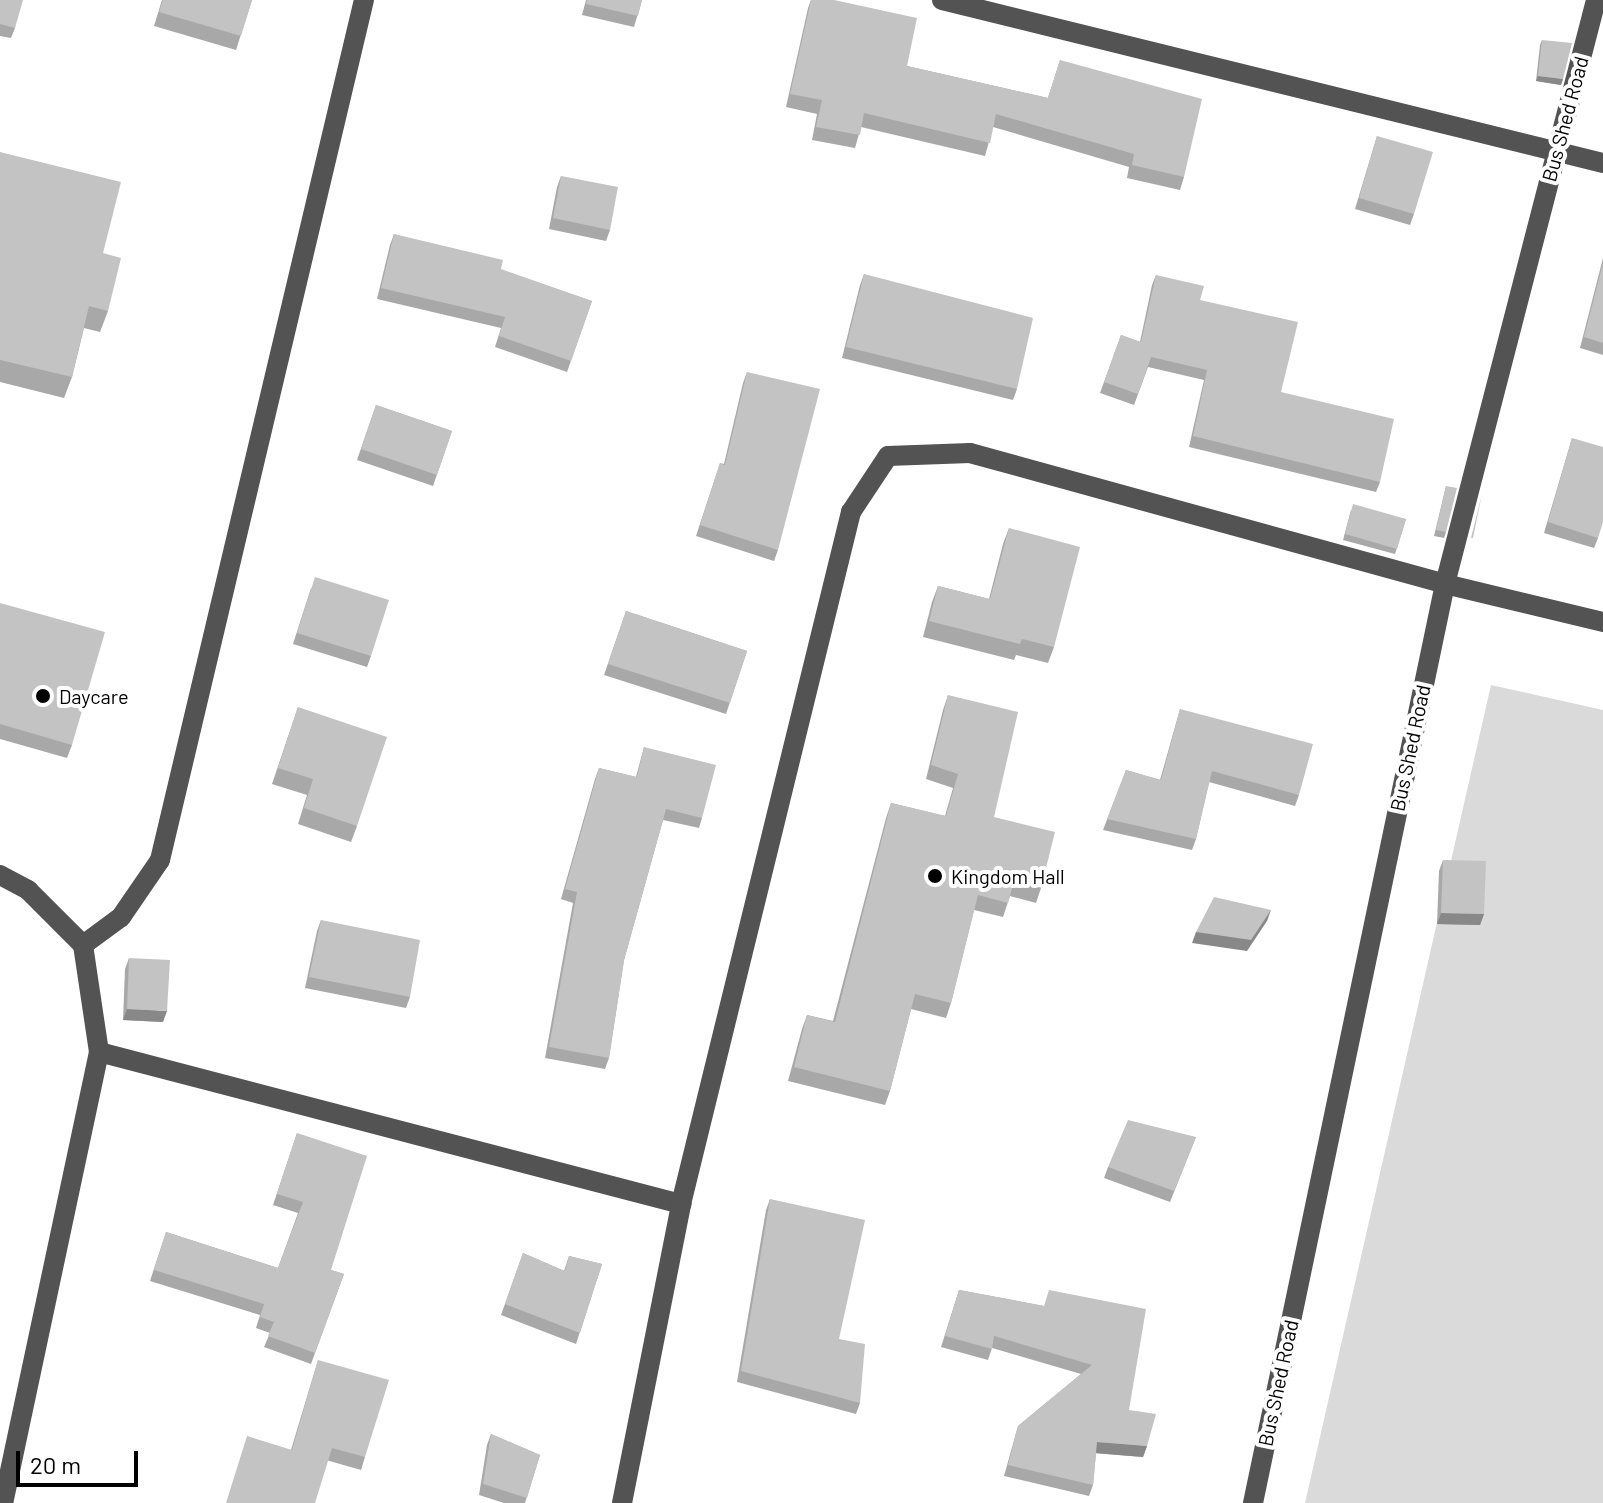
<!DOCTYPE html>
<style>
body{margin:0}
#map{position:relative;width:1603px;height:1503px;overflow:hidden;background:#fff;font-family:Barlow,sans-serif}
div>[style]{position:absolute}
.green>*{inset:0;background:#dadada}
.minor>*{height:20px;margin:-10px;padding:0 10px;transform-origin:10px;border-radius:10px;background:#535353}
.wall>*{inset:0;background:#a8a8a8}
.shaded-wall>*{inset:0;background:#888}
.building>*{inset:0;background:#c3c3c3}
.dots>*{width:22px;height:22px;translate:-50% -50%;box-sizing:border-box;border:4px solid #fff;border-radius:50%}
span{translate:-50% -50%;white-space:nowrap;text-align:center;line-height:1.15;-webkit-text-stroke:8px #fff;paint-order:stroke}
.street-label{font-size:20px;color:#000}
.poi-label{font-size:20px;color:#000}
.left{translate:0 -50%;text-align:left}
.scale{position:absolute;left:16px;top:1451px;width:122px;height:36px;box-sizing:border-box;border:4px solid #000;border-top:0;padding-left:10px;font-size:24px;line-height:28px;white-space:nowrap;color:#000;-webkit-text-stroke:6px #fff;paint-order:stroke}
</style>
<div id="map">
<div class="green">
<div style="clip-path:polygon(1491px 685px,1603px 710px,1603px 1503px,1305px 1503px)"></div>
</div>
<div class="minor">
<div style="left:942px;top:0;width:681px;rotate:13.85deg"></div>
<div style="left:0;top:875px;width:32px;rotate:28deg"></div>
<div style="left:28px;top:890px;width:78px;rotate:45deg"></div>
<div style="left:83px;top:945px;width:108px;rotate:81.5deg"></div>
<div style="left:99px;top:1052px;width:461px;rotate:102deg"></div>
<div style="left:83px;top:945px;width:47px;rotate:-36.4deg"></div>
<div style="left:121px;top:917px;width:69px;rotate:-55.6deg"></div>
<div style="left:160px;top:860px;width:884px;rotate:-76.66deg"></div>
<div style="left:99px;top:1052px;width:602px;rotate:14.64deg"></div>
<div style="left:622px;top:1503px;width:305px;rotate:-78.8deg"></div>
<div style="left:681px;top:1204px;width:713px;rotate:-76.2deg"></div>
<div style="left:851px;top:512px;width:67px;rotate:-56.5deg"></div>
<div style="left:888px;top:456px;width:82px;rotate:-2.1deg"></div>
<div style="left:970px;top:453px;width:493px;rotate:15.4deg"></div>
<div style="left:1445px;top:584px;width:163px;rotate:13.5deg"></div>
<div style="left:1253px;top:1503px;width:939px;rotate:-78.2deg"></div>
<div style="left:1445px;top:584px;width:603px;rotate:-75.5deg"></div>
</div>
<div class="wall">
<div style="clip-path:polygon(0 0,15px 28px,11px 38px,0 36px)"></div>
<div style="clip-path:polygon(162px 0,252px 0,236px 50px,154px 26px)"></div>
<div style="clip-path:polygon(586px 0,642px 0,634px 27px,582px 15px)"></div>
<div style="clip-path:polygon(811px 0,834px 0,907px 66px,1048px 98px,1060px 60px,1184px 177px,1180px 190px,1127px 178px,1129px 167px,993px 127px,985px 156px,861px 127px,855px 148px,812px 140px,817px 114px,786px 107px,808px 8px)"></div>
<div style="clip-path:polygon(1542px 40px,1563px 79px,1561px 85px,1536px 81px,1540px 45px)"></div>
<div style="clip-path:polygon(1377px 136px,1414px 214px,1410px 225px,1355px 209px)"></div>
<div style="clip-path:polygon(0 152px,103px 253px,108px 311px,100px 332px,84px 328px,72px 377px,64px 398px,0 382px)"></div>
<div style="clip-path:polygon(561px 176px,610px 230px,606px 241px,549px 229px,557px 187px)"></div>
<div style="clip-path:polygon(394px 234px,592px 301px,567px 372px,495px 347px,501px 328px,377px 299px,390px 245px)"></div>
<div style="clip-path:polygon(1603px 258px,1603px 355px,1580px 348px)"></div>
<div style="clip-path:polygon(864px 274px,1017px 389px,1013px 400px,842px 358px,860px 285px)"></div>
<div style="clip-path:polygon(1156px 275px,1200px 300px,1281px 392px,1380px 482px,1376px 492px,1189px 447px,1204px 380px,1148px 367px,1134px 405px,1100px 393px,1121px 335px,1140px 342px,1152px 285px)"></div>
<div style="clip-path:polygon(747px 372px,778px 550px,774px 561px,696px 536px,720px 463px,724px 464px,743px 383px)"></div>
<div style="clip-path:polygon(376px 405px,452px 431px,433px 486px,357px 460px)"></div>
<div style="clip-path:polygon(1572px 438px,1598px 538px,1594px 548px,1544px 533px)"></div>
<div style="clip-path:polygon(1446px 486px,1446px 532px,1444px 538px,1434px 536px)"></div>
<div style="clip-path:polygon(1351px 510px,1406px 519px,1395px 554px,1343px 540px)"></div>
<div style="clip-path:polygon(1009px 528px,1054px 647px,1048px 663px,1016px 655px,1014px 660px,923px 637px,932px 602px,938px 586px,989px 599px,1003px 544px)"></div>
<div style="clip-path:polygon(311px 588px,371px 656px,367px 667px,293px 644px)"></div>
<div style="clip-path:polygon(0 603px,72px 745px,67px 758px,0 739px)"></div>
<div style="clip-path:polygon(626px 611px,747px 651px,726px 714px,604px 675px)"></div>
<div style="clip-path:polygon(948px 695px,994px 817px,1041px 888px,1036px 903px,1010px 896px,1003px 917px,974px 910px,951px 1003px,946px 1018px,911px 1009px,890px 1091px,885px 1105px,788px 1081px,802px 1029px,807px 1015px,833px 1021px,886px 818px,891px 803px,945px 816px,953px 788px,926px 779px,943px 710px)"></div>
<div style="clip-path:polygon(298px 707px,357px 826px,351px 842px,298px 824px,307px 795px,272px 784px)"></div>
<div style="clip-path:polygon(1180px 709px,1299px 795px,1295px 806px,1209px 782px,1196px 839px,1192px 850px,1103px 830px,1126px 770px,1160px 780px)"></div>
<div style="clip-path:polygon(644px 747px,702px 818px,699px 828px,663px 820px,624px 960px,609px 1058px,605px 1069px,545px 1058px,573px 903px,561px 899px,595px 779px,599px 768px,636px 777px)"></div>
<div style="clip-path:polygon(1443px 860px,1484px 914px,1480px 925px,1437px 924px,1439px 871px)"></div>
<div style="clip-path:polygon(321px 920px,410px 997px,406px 1008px,305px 988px,317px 931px)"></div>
<div style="clip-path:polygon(129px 958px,163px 1022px,123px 1020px,125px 969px)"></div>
<div style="clip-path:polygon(297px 1133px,331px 1270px,344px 1274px,311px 1364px,264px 1347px,270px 1333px,256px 1328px,260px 1315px,150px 1281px,166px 1232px,278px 1268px,298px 1213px,273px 1205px)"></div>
<div style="clip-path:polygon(1196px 1137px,1170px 1202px,1104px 1178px,1108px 1167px)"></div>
<div style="clip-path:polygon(770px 1199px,839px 1339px,860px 1403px,856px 1414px,737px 1382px,766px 1210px)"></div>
<div style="clip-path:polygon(523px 1253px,564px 1271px,569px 1256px,602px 1264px,576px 1344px,501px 1315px)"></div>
<div style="clip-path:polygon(959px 1290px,1044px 1306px,1129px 1410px,1147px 1446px,1143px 1457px,1096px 1453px,1093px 1485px,1089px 1496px,1004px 1476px,1018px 1426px,1081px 1374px,992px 1348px,988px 1360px,941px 1347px)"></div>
<div style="clip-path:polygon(318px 1360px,365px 1457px,361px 1470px,291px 1450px)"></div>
<div style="clip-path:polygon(491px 1434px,540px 1455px,525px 1503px,504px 1503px,479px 1495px,487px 1445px)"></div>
</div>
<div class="shaded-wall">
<div style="clip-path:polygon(1538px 76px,1563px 79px,1561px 85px,1536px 81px)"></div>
<div style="clip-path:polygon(1271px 910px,1267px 921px,1247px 951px,1192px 943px,1196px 932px)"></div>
<div style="clip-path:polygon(1441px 913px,1484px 914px,1480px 925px,1437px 924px)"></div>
<div style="clip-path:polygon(127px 1009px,167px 1011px,163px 1022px,123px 1020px)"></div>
<div style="clip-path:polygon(1097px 1442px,1147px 1446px,1143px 1457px,1093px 1453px)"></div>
</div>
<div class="building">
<div style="clip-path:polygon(0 0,23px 0,15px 28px,0 24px)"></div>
<div style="clip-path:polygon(163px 0,252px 0,241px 36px,159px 12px)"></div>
<div style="clip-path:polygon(587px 0,642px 0,638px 16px,586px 4px)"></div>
<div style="clip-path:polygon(811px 0,834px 0,917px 18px,907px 66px,1048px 98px,1060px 60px,1202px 99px,1184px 177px,1132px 165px,1134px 154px,996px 114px,990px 143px,864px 113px,860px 135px,816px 127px,822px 100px,790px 94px)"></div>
<div style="clip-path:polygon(1542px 40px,1572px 43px,1563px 79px,1538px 76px)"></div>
<div style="clip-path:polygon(1377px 136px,1433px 152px,1414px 214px,1359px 198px)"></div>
<div style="clip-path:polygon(0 152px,121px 182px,103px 253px,121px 258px,108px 311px,89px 306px,72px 377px,0 360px)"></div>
<div style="clip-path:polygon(561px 176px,618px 187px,610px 230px,553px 218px)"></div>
<div style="clip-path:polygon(394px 234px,503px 260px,501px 269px,592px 301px,571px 361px,499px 336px,505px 317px,381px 288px)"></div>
<div style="clip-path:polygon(1603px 263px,1603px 343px,1584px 337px)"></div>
<div style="clip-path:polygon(864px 274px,1033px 318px,1017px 389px,846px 347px)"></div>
<div style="clip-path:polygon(1156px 275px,1204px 286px,1200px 300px,1298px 322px,1281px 392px,1394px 419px,1380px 482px,1193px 436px,1207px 370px,1151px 357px,1138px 394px,1104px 382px,1121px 335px,1141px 342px)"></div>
<div style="clip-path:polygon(747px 372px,820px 389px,778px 550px,700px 525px,720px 463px,725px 465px)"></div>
<div style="clip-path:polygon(376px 405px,452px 431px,437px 475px,361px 449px)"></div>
<div style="clip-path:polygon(1572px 438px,1603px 447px,1603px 522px,1598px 538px,1548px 522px)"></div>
<div style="clip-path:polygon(1446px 486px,1457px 488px,1446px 532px,1436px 530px)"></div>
<div style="clip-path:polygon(1482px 494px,1473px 538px,1471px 538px)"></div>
<div style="clip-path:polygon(1353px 504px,1406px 519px,1397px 549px,1345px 534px)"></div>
<div style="clip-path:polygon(1009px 528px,1080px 547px,1054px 647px,1022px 639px,1020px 644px,929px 621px,938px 586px,990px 599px)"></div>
<div style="clip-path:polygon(315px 577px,389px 600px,371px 656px,297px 633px)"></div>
<div style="clip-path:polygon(0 603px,105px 632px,72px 745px,0 724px)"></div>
<div style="clip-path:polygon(626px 611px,747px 651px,730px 703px,608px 664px)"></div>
<div style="clip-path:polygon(948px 695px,1018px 712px,994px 817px,1055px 832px,1041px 888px,1014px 881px,1008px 903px,978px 895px,951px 1003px,915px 994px,890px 1091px,794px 1067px,807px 1015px,835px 1022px,891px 803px,946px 816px,958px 774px,931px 765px)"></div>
<div style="clip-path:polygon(298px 707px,387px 737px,357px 826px,304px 808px,313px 779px,278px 768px)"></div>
<div style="clip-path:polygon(1180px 709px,1313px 744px,1299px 795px,1212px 771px,1196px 839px,1107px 819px,1126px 770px,1161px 780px)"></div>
<div style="clip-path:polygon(644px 747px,716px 765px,702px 818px,666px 809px,624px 960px,609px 1058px,549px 1047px,577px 892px,565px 889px,599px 768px,637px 777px)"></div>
<div style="clip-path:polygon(1443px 860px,1486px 861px,1484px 914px,1441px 913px)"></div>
<div style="clip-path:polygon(1214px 897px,1271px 910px,1251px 940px,1196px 932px)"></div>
<div style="clip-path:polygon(321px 920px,420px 940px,410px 997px,309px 977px)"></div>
<div style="clip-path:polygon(129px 958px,170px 960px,167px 1011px,127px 1009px)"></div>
<div style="clip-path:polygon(1128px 1120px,1196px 1137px,1174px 1191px,1108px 1167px)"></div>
<div style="clip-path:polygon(297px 1133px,367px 1156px,331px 1270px,344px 1274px,315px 1353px,268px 1336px,274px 1322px,260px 1317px,264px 1304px,154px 1270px,166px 1232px,278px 1268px,303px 1202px,277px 1194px)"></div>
<div style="clip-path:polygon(770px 1199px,865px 1220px,839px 1339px,865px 1344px,860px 1403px,741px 1371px)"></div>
<div style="clip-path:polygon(523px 1253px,565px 1271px,569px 1256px,602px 1264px,580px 1333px,505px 1304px)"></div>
<div style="clip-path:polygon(959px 1290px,1044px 1306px,1049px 1290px,1146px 1309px,1129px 1410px,1156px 1414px,1147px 1446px,1097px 1442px,1093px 1485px,1008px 1465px,1018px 1426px,1092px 1365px,994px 1336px,992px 1349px,945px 1336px)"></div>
<div style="clip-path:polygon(318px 1360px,389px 1380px,365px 1457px,332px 1448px,315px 1503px,226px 1503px,247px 1436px,292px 1450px)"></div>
<div style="clip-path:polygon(491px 1434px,540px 1455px,527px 1498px,483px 1484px)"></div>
</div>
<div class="dots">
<div style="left:43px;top:696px;background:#000"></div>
<div style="left:935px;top:876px;background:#000"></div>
</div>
<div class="street-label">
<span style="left:1565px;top:119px;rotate:-75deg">Bus Shed Road</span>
<span style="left:1410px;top:748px;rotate:-78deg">Bus Shed Road</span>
<span style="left:1278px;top:1383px;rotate:-78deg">Bus Shed Road</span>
</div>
<div class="poi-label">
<span class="left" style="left:59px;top:696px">Daycare</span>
<span class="left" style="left:951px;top:876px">Kingdom Hall</span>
</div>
<div class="scale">20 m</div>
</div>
